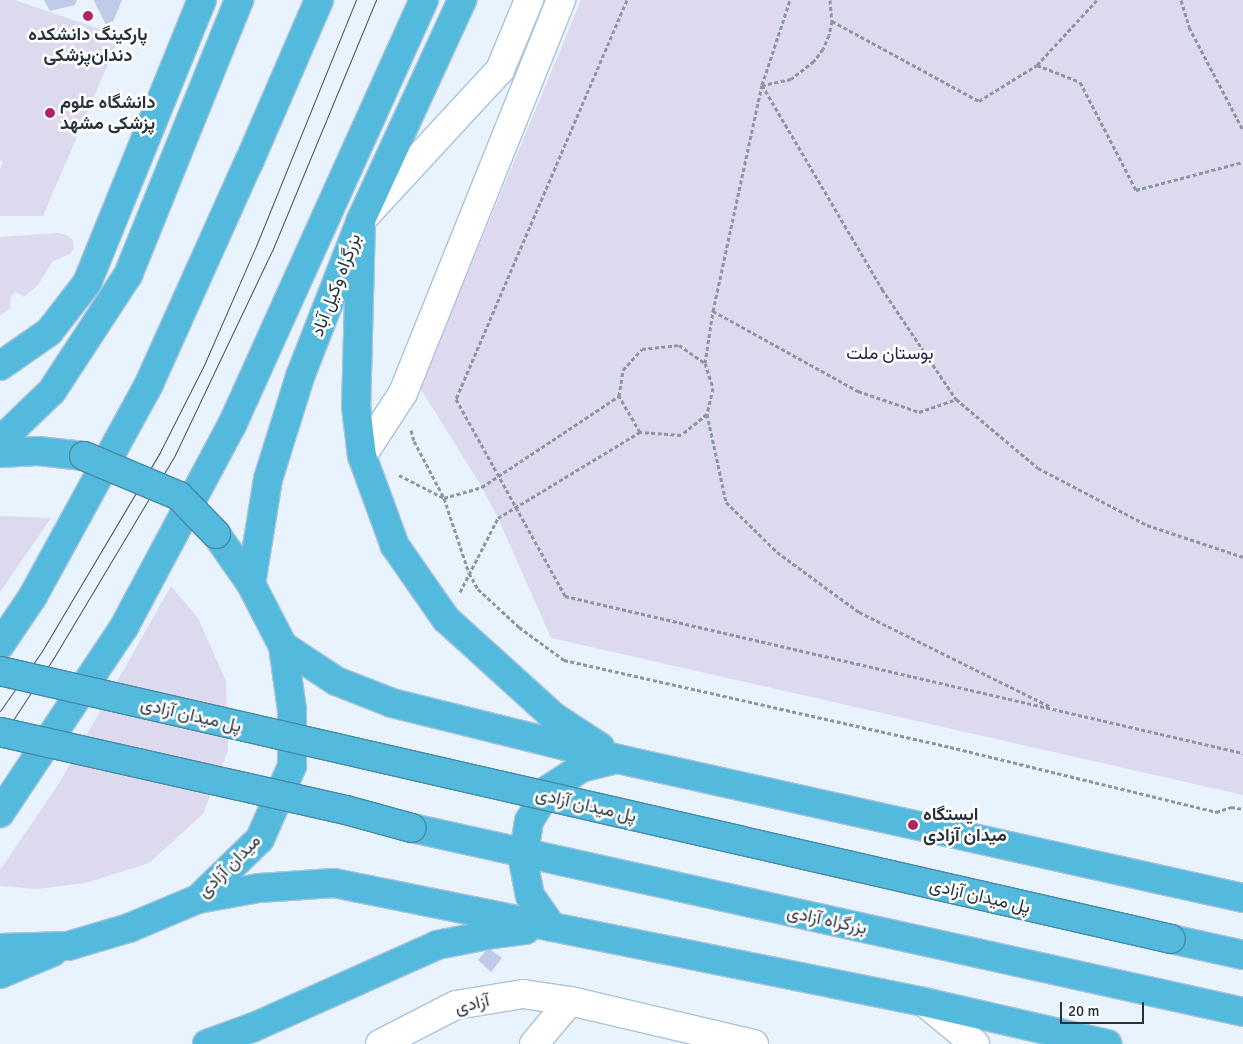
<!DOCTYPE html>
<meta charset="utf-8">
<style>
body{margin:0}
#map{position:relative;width:1243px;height:1044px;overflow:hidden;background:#e8f3fd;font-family:Signika,Vazirmatn,sans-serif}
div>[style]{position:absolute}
.green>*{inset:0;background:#dddaf0}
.building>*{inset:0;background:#bfcbe9}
.path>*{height:3px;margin-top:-1.5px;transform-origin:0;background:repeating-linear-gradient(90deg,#8c96a0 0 4px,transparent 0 6.5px)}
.roads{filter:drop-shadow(1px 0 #a9c3db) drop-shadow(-1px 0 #a9c3db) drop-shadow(0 1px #a9c3db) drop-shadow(0 -1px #a9c3db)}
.minor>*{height:28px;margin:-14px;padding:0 14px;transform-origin:14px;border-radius:14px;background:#fff}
.highway>*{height:28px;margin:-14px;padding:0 14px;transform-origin:14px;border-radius:14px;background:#54badd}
.tram>*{height:1px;margin:-0.5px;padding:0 0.5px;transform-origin:0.5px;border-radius:0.5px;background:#48535c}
.bridges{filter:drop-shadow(1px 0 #458aa4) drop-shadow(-1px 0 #458aa4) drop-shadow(0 1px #458aa4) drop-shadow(0 -1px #458aa4)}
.highway-bridge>*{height:28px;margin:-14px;padding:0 14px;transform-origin:14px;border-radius:14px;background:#54badd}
.dots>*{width:14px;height:14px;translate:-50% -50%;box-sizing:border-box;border:2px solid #fff;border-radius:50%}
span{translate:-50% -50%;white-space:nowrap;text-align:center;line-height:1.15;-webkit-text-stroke:5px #fff;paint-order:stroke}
.poi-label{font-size:18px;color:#28323b;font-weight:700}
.left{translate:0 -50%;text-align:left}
.street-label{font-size:18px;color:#28323b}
.park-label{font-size:18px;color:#2b214c}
.scale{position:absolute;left:1060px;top:1002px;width:84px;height:22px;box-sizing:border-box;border:2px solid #28323b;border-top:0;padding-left:6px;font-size:15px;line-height:18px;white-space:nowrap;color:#28323b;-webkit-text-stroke:4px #fff;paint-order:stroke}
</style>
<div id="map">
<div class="green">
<div style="clip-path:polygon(0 0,15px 0,120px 36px,43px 216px,0 216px,0 169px,3px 162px,0 160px)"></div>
<div style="clip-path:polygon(581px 0,1243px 0,1243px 795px,551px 638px,498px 518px,482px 487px,420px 388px)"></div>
<div style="clip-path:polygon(58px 233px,67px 235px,73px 240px,74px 249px,70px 254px,52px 262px,38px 285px,24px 297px,16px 292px,11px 296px,10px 308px,0 316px,0 237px)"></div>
<div style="clip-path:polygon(0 516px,51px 518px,0 592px)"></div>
<div style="clip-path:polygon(171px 586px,198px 618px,226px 681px,228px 750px,203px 814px,149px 863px,86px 883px,37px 889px,0 886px,0 870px,61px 780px)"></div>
</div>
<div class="building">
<div style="clip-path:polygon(44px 0,77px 0,75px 5px,50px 11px)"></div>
<div style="clip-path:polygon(94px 0,122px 0,109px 31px,94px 1px)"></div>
<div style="clip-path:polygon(488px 948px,502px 958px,491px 972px,478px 960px)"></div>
</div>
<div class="path">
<div style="left:627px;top:0;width:434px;rotate:113.2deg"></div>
<div style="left:456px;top:399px;width:225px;rotate:61deg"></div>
<div style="left:565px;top:596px;width:696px;rotate:13.04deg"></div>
<div style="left:830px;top:0;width:21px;rotate:85deg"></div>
<div style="left:832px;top:21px;width:14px;rotate:102deg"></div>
<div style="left:829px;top:35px;width:15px;rotate:113deg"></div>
<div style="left:823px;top:49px;width:15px;rotate:127deg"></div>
<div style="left:814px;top:61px;width:29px;rotate:142deg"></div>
<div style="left:791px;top:79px;width:30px;rotate:168deg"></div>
<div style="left:762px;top:85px;width:237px;rotate:59.5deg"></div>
<div style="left:882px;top:289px;width:133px;rotate:56.1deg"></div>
<div style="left:956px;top:399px;width:107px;rotate:40.1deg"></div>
<div style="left:1038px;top:468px;width:123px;rotate:27.6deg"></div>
<div style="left:1147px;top:525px;width:101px;rotate:18.4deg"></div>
<div style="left:1181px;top:0;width:28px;rotate:73deg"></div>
<div style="left:1189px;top:27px;width:116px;rotate:62.3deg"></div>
<div style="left:832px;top:21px;width:167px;rotate:28.6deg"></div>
<div style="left:979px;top:101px;width:68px;rotate:-31.8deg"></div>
<div style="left:1037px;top:65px;width:46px;rotate:21.6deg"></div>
<div style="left:1080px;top:82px;width:122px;rotate:62.6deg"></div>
<div style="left:1136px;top:190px;width:111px;rotate:-14.7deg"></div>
<div style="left:1037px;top:65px;width:88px;rotate:-47.3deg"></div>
<div style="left:713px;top:311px;width:166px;rotate:28.9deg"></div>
<div style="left:858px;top:391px;width:65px;rotate:19deg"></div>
<div style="left:919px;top:412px;width:39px;rotate:-19deg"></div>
<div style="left:679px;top:345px;width:32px;rotate:35deg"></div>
<div style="left:705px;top:363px;width:26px;rotate:72deg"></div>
<div style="left:713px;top:388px;width:27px;rotate:103deg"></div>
<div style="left:707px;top:414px;width:33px;rotate:141deg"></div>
<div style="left:681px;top:435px;width:41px;rotate:-175.8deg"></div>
<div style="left:640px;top:432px;width:42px;rotate:-120.3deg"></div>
<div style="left:619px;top:396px;width:26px;rotate:-81deg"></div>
<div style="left:623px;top:370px;width:28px;rotate:-48deg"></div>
<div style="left:642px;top:349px;width:37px;rotate:-6deg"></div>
<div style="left:705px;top:363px;width:53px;rotate:-81.3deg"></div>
<div style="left:713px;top:311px;width:231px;rotate:-77.8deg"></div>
<div style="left:762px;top:85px;width:89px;rotate:-71.8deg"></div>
<div style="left:707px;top:414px;width:90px;rotate:77.8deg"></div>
<div style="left:726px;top:502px;width:71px;rotate:44.4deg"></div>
<div style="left:777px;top:552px;width:102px;rotate:36.2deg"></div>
<div style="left:859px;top:612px;width:214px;rotate:26.3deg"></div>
<div style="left:411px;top:430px;width:11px;rotate:75deg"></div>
<div style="left:414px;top:441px;width:64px;rotate:62.2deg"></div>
<div style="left:444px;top:498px;width:79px;rotate:71.6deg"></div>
<div style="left:469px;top:573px;width:18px;rotate:61deg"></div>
<div style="left:478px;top:589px;width:56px;rotate:42.8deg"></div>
<div style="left:519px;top:627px;width:56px;rotate:36.3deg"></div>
<div style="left:564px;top:660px;width:396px;rotate:12.7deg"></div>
<div style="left:950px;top:747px;width:274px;rotate:13.7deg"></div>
<div style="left:1216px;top:812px;width:16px;rotate:-18deg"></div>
<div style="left:1231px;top:807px;width:12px;rotate:9deg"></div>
<div style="left:399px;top:475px;width:51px;rotate:27.1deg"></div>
<div style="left:444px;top:498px;width:40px;rotate:-16deg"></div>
<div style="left:482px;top:487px;width:164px;rotate:-33.6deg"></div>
<div style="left:460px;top:592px;width:83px;rotate:-62.8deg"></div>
<div style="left:498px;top:518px;width:166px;rotate:-31.2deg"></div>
</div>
<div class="roads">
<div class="minor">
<div style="left:366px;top:215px;width:197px;rotate:-47.3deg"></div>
<div style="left:500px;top:70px;width:76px;rotate:-67.5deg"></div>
<div style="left:362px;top:456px;width:75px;rotate:-56.9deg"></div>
<div style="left:403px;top:393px;width:424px;rotate:-68.1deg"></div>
<div style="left:924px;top:1002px;width:66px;rotate:39.5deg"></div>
<div style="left:380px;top:1044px;width:85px;rotate:-27.2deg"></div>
<div style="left:456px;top:1005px;width:68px;rotate:-9.3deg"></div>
<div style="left:523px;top:994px;width:48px;rotate:8.5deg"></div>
<div style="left:570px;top:1001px;width:189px;rotate:13.2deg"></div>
<div style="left:534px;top:1044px;width:56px;rotate:-50.1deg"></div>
</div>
<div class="highway">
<div style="left:361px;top:220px;width:186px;rotate:91.5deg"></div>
<div style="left:356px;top:406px;width:50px;rotate:83.2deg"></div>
<div style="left:362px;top:456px;width:96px;rotate:69.9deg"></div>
<div style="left:395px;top:546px;width:89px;rotate:55.1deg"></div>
<div style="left:446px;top:619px;width:146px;rotate:42.2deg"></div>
<div style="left:554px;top:717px;width:55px;rotate:33.1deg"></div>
<div style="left:0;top:366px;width:60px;rotate:-34.8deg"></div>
<div style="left:49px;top:332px;width:62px;rotate:-52.2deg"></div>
<div style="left:87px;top:283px;width:305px;rotate:-67.9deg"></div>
<div style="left:0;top:441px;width:72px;rotate:-43.9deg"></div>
<div style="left:52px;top:391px;width:139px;rotate:-56.8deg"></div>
<div style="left:128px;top:275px;width:297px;rotate:-68deg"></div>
<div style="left:0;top:453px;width:38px;rotate:-3deg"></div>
<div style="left:38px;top:451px;width:46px;rotate:6.2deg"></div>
<div style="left:251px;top:584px;width:106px;rotate:-80.8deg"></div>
<div style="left:268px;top:479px;width:110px;rotate:-72.6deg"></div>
<div style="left:301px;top:374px;width:165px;rotate:-68.7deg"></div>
<div style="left:361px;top:220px;width:242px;rotate:-65.3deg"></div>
<div style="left:0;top:645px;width:59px;rotate:-56deg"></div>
<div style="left:33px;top:596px;width:242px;rotate:-61.3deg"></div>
<div style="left:149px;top:384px;width:243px;rotate:-65.8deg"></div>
<div style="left:249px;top:162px;width:176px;rotate:-66.6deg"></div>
<div style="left:283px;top:646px;width:64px;rotate:33.4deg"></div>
<div style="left:336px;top:681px;width:60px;rotate:21.4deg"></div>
<div style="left:392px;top:703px;width:233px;rotate:13.9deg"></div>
<div style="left:618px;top:759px;width:640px;rotate:12.54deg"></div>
<div style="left:0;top:813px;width:224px;rotate:-56.3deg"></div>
<div style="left:124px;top:627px;width:229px;rotate:-61.9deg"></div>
<div style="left:232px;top:425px;width:466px;rotate:-65.7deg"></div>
<div style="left:412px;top:828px;width:851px;rotate:12.48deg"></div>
<div style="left:198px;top:899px;width:62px;rotate:-10.2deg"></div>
<div style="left:259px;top:888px;width:75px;rotate:-3.8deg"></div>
<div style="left:334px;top:883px;width:602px;rotate:11.4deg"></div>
<div style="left:924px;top:1002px;width:188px;rotate:12.9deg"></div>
<div style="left:552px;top:927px;width:38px;rotate:-125deg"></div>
<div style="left:530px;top:896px;width:38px;rotate:-101deg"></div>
<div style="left:523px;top:859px;width:38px;rotate:-81deg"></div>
<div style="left:529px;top:821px;width:38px;rotate:-58deg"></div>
<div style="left:549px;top:789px;width:38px;rotate:-33deg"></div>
<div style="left:581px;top:768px;width:34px;rotate:-14deg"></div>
<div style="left:1171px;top:939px;width:74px;rotate:12.5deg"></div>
<div style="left:0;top:948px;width:68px;rotate:-1.7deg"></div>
<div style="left:68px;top:946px;width:64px;rotate:-16.4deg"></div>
<div style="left:129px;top:928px;width:75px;rotate:-22.8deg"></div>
<div style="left:198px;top:899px;width:86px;rotate:-44.1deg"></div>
<div style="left:260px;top:839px;width:80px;rotate:-66.3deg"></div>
<div style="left:292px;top:766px;width:56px;rotate:-90deg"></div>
<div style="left:292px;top:710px;width:65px;rotate:-98deg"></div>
<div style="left:283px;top:646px;width:70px;rotate:-117.3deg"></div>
<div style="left:251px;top:584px;width:61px;rotate:-125deg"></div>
<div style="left:0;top:974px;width:57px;rotate:-22.5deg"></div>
<div style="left:207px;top:1044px;width:50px;rotate:-19.9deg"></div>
<div style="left:254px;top:1027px;width:201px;rotate:-24.1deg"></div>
<div style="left:437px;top:945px;width:57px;rotate:-11.1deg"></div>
<div style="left:493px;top:934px;width:33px;rotate:-7deg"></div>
</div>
</div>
<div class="tram">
<div style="left:0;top:711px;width:73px;rotate:-55deg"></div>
<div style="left:42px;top:651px;width:231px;rotate:-59.3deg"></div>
<div style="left:160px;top:452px;width:97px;rotate:-63.2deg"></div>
<div style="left:204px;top:365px;width:130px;rotate:-66.4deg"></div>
<div style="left:256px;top:246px;width:266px;rotate:-67.9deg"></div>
<div style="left:0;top:740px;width:97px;rotate:-56.8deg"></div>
<div style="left:53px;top:659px;width:235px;rotate:-59.1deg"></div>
<div style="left:174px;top:457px;width:228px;rotate:-64.6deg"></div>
<div style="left:272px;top:251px;width:272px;rotate:-67.5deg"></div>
</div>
<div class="bridges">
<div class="highway-bridge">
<div style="left:84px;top:456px;width:103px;rotate:22.8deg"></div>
<div style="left:179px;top:496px;width:53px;rotate:45.8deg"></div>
<div style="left:0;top:671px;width:1201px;rotate:12.89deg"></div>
<div style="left:0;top:732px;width:355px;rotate:12.7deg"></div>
<div style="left:346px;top:810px;width:68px;rotate:15.3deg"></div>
</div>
</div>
<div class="dots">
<div style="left:88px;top:16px;background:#af2463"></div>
<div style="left:50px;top:113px;background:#af2463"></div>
<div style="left:913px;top:825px;background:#af2463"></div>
</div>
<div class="poi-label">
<span style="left:88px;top:45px">پارکینگ دانشکده<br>دندان‌پزشکی</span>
<span class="left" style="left:60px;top:113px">دانشگاه علوم<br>پزشکی مشهد</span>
<span class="left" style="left:923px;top:825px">ایستگاه<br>میدان آزادی</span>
</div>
<div class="street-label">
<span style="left:336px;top:285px;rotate:-69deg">بزرگراه وکیل آباد</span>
<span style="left:191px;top:715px;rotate:13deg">پل میدان آزادی</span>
<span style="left:586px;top:805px;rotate:13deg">پل میدان آزادی</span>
<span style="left:229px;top:866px;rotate:-45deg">میدان آزادی</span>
<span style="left:980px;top:896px;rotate:13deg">پل میدان آزادی</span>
<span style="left:827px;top:920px;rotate:12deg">بزرگراه آزادی</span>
<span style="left:472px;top:1004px;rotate:-13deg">آزادی</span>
</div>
<div class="park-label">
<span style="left:890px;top:353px">بوستان ملت</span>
</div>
<div class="scale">20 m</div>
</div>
